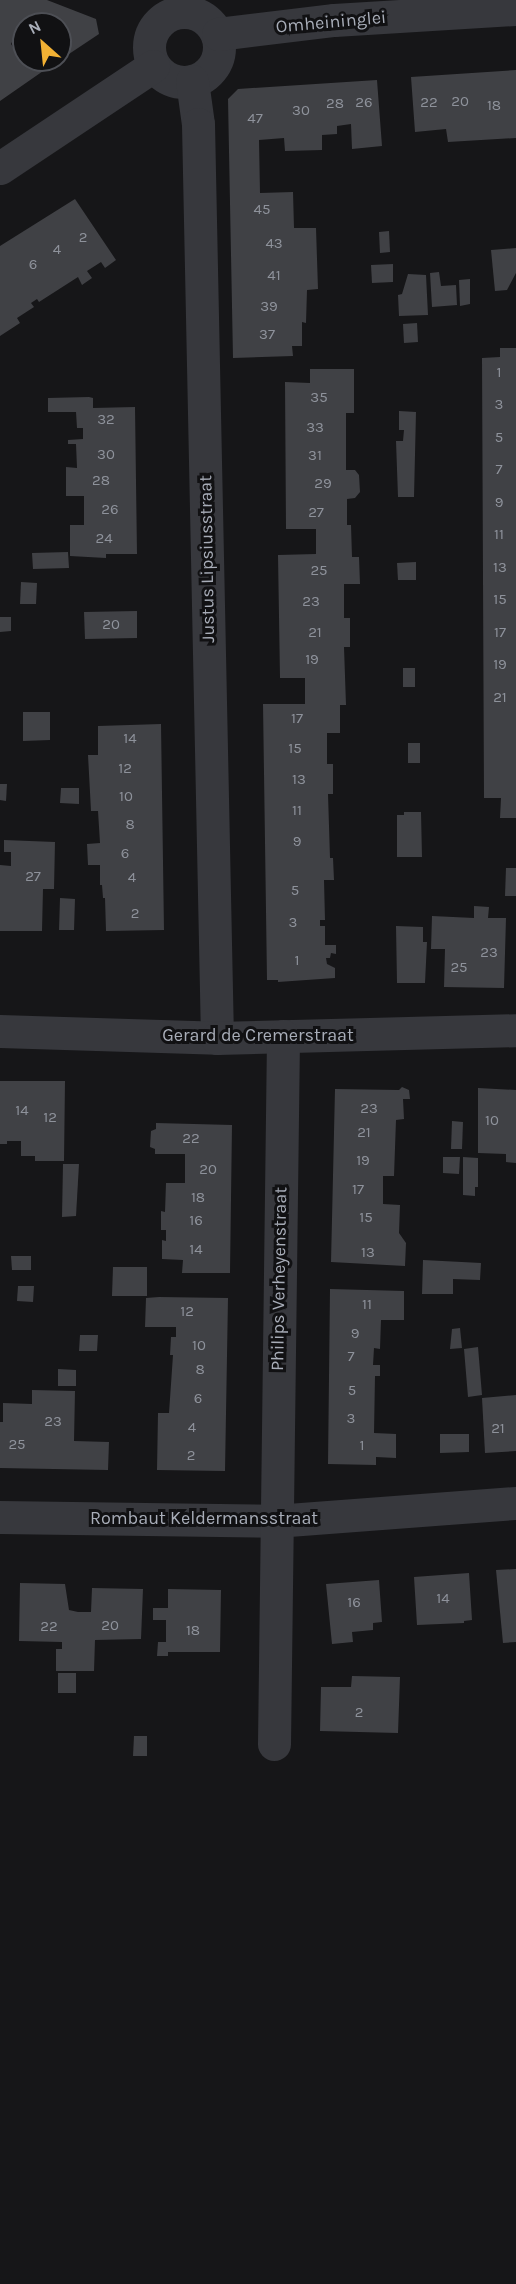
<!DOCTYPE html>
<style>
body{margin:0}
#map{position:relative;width:516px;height:2284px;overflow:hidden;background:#161618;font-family:Karla,sans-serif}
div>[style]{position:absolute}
.building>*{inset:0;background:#404145}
.street>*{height:33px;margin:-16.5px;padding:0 16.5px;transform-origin:16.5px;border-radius:16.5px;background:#37383d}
.street>.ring{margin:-16.5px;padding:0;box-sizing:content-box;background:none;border:33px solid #37383d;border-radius:50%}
span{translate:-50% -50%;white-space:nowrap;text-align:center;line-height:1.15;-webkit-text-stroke:6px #111113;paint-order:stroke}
.number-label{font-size:15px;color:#8e929b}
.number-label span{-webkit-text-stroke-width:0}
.street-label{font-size:18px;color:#a8adb8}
.north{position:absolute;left:12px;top:12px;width:60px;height:60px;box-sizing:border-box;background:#111113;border:2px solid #4d4f55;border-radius:50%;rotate:333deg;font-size:16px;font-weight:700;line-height:24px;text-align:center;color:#a8adb8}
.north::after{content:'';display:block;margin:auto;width:21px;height:27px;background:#f2b134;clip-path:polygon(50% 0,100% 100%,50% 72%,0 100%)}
</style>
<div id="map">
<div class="building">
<div style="clip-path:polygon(0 0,47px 0,96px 19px,99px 34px,60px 60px,60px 24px,24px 24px,24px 43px,13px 40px,11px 44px,20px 57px,24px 54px,24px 60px,59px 60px,0 101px)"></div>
<div style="clip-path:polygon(516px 70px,516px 138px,448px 142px,446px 129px,415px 132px,411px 77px)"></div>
<div style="clip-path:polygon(377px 80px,382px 146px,352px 149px,351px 124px,337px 126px,337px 134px,322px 135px,322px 150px,285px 151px,284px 138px,259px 140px,260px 193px,293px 192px,294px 228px,316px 228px,318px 289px,307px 290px,306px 323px,302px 322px,302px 346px,292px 346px,293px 356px,233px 358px,228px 99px,238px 89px)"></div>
<div style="clip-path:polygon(75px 199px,116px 260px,105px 268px,101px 262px,87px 271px,92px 278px,82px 285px,78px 277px,39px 302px,37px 299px,31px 303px,34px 307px,17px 318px,20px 323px,0 336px,0 246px)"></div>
<div style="clip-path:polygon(389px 231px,390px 252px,380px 253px,379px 232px)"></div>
<div style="clip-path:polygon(516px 248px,516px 273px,507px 290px,495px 291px,491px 250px)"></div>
<div style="clip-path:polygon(393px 264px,393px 282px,372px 283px,371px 265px)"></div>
<div style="clip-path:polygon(439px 272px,441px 286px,456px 285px,457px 305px,432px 307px,430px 273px)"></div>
<div style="clip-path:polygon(408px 274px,426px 275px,428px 315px,399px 316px,398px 295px,402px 294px)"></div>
<div style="clip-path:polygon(470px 279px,470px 304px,460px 306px,459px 280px)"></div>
<div style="clip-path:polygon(417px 323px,418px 342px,404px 343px,403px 324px)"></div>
<div style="clip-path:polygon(500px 348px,516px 348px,516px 818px,500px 818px,501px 798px,484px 798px,482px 358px,500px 357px)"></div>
<div style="clip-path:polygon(310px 369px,354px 369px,354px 413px,346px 413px,346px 470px,355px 470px,359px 475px,360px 492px,355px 498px,347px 499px,347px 525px,351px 525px,352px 557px,359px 557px,360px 584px,344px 584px,344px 618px,350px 618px,350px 647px,344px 647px,346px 705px,340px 705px,340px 733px,327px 733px,327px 764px,333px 764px,333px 794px,328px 794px,330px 858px,333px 858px,334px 880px,324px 880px,325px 920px,320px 920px,320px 926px,325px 926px,325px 945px,336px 945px,336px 954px,331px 953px,330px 958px,326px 958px,327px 964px,335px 968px,335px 978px,278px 982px,278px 980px,267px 980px,263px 704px,305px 704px,305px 678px,280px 678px,278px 555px,316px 554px,316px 529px,286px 529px,285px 382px,310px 383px)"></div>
<div style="clip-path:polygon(89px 397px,93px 398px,93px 408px,135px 407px,137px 554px,106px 554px,106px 558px,70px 556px,70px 525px,84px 525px,84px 496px,66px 496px,66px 467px,77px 468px,76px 444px,68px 444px,68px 440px,83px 439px,83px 428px,77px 428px,76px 412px,48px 412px,48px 398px)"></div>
<div style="clip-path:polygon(399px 411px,416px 412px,414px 497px,398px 497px,396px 441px,403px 441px,404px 430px,399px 430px)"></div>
<div style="clip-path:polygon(68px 552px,69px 568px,33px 569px,32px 553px)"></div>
<div style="clip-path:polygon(416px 562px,416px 580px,398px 580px,397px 563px)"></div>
<div style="clip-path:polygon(21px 582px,37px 583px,36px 604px,20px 604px)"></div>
<div style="clip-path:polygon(137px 611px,137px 638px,85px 639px,84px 612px)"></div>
<div style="clip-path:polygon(0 617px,11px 617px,11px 631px,0 632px)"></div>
<div style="clip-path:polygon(403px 668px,415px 668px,415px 687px,403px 687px)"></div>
<div style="clip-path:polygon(23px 712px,50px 712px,50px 740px,23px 741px)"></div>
<div style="clip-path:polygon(161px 724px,164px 930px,106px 931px,105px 898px,103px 898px,102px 885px,100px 885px,100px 865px,88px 865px,87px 844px,100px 843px,98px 811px,91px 811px,88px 755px,98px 755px,98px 726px)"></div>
<div style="clip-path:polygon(408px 743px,420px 743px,420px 763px,408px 763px)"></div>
<div style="clip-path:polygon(0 784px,7px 784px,6px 801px,0 800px)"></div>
<div style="clip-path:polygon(61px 788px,79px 788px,79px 804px,60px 803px)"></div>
<div style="clip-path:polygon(404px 812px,421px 812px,422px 857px,397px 857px,397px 815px,404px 815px)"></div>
<div style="clip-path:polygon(4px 840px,55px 842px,54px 889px,43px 889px,42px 931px,0 931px,0 865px,11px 866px,11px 852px,4px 852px)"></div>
<div style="clip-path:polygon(506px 868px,516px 868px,516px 896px,505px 896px)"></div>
<div style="clip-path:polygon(60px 898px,75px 899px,74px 930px,59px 930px)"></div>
<div style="clip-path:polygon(474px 906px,489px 907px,488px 918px,506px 918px,504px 988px,444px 987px,445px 949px,431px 949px,432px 916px,474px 918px)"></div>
<div style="clip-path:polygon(396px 926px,423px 927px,423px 942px,427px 942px,425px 983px,397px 983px)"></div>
<div style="clip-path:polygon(0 1081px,65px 1081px,64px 1161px,35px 1161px,35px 1156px,21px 1156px,21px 1141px,7px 1141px,7px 1144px,0 1144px)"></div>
<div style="clip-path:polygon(402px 1087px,409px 1090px,410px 1099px,403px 1099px,404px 1119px,396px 1120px,394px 1176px,383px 1176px,383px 1204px,400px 1205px,399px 1233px,406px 1243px,405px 1266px,331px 1262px,335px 1089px,399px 1090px)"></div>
<div style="clip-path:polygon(478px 1088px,516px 1090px,516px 1163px,506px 1162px,506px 1154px,478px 1153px)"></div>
<div style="clip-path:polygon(452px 1121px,463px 1122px,462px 1149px,451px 1149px)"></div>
<div style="clip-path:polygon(156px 1123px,232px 1125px,230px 1273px,182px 1273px,183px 1260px,162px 1259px,162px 1240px,166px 1241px,166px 1230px,161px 1230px,161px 1211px,165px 1212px,166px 1183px,185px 1183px,185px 1154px,155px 1154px,155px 1149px,150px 1147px,151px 1131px,156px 1129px)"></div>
<div style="clip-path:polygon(443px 1157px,460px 1157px,459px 1174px,443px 1173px)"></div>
<div style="clip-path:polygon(463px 1157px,478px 1158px,478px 1187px,475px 1187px,475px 1196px,463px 1195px)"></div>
<div style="clip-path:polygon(63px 1164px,79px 1164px,76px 1216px,62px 1217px)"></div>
<div style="clip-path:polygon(11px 1256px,31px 1256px,31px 1270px,12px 1270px)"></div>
<div style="clip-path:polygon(423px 1260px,481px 1263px,480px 1280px,453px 1279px,453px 1294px,422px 1294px)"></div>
<div style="clip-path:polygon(113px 1267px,147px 1267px,147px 1296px,112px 1296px)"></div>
<div style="clip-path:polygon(18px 1286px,34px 1286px,33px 1302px,17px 1301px)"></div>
<div style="clip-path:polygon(330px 1289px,404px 1291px,404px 1320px,381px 1320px,380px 1349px,374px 1348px,373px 1365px,380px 1365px,380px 1376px,375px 1376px,374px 1433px,396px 1434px,396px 1458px,376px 1457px,376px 1465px,328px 1464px)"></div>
<div style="clip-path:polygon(159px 1297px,228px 1298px,225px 1471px,157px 1470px,158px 1413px,169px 1413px,173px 1355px,170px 1355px,171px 1337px,176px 1337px,176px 1327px,145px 1327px,146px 1298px)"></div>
<div style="clip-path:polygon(460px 1328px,462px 1348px,450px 1349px,452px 1329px)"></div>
<div style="clip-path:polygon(80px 1335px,98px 1335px,97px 1351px,79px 1351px)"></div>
<div style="clip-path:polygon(478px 1347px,482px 1395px,468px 1397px,464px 1349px)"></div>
<div style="clip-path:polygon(58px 1369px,76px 1370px,76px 1386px,58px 1386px)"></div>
<div style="clip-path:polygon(32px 1390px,75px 1391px,74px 1441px,109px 1442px,108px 1470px,0 1468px,0 1422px,3px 1422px,3px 1403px,32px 1404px)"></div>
<div style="clip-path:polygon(516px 1395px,516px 1451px,485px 1453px,482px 1398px)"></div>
<div style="clip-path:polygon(440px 1434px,469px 1434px,469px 1452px,440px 1453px)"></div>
<div style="clip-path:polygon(516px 1569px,516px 1642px,503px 1643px,496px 1570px)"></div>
<div style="clip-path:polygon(469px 1573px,472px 1620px,464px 1621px,464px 1623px,417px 1625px,414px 1577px)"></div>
<div style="clip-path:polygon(379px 1580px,382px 1622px,373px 1623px,373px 1630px,352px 1632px,353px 1642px,332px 1644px,326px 1584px)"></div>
<div style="clip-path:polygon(20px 1583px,65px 1584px,69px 1610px,78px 1612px,91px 1612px,92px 1588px,143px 1589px,141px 1639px,95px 1640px,94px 1671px,56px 1671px,56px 1649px,62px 1649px,62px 1642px,19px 1641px)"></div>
<div style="clip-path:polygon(168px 1589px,221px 1590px,220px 1652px,168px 1652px,168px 1656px,157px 1656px,158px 1642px,166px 1642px,166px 1620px,153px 1620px,153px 1608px,168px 1608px)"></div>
<div style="clip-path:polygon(58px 1673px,76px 1673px,76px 1693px,58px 1693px)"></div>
<div style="clip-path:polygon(352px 1676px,400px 1677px,398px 1733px,320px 1731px,321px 1687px,351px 1687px)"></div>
<div style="clip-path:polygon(134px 1736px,147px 1736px,147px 1756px,133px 1756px)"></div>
</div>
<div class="street">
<div class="ring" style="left:149px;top:12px;width:37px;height:37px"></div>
<div style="left:218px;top:34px;width:117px;rotate:-6.9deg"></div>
<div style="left:334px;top:20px;width:182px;rotate:-3.5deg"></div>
<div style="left:192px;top:81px;width:43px;rotate:82.1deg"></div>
<div style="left:198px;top:124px;width:914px;rotate:88.81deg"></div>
<div style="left:0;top:168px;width:184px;rotate:-33.7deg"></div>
<div style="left:0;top:1031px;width:217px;rotate:1.8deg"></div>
<div style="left:217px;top:1038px;width:299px;rotate:-1.5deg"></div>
<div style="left:0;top:1517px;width:275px;rotate:0.8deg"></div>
<div style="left:275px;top:1521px;width:242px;rotate:-4.3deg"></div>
<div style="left:274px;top:1744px;width:708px;rotate:-89.27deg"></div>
</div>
<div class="number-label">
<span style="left:460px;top:102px">20</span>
<span style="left:364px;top:103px">26</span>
<span style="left:429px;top:103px">22</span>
<span style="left:335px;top:104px">28</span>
<span style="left:494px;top:106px">18</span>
<span style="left:301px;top:111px">30</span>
<span style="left:255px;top:119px">47</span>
<span style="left:262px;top:210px">45</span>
<span style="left:83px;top:238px">2</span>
<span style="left:274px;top:244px">43</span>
<span style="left:57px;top:250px">4</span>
<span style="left:33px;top:265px">6</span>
<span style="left:274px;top:276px">41</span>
<span style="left:269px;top:307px">39</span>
<span style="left:267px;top:335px">37</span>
<span style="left:499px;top:373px">1</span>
<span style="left:319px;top:398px">35</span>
<span style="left:499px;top:405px">3</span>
<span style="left:106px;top:420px">32</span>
<span style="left:315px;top:428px">33</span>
<span style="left:499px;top:438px">5</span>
<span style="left:106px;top:455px">30</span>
<span style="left:315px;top:456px">31</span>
<span style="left:499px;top:470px">7</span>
<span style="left:101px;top:481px">28</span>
<span style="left:323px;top:484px">29</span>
<span style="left:499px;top:503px">9</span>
<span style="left:110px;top:510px">26</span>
<span style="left:316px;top:513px">27</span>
<span style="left:499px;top:535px">11</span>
<span style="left:104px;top:539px">24</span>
<span style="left:500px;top:568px">13</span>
<span style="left:319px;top:571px">25</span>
<span style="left:500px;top:600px">15</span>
<span style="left:311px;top:602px">23</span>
<span style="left:111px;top:625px">20</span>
<span style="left:315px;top:633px">21</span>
<span style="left:500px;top:633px">17</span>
<span style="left:312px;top:660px">19</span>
<span style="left:500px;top:665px">19</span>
<span style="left:500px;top:698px">21</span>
<span style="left:297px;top:719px">17</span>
<span style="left:130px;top:739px">14</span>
<span style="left:295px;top:749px">15</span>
<span style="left:125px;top:769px">12</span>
<span style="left:299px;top:780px">13</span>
<span style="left:126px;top:797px">10</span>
<span style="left:297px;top:811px">11</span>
<span style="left:130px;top:825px">8</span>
<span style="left:297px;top:842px">9</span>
<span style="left:125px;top:854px">6</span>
<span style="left:33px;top:877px">27</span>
<span style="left:132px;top:878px">4</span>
<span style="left:295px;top:891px">5</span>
<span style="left:135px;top:914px">2</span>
<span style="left:293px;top:923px">3</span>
<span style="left:489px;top:953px">23</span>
<span style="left:297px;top:961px">1</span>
<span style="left:459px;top:968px">25</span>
<span style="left:369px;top:1109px">23</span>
<span style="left:22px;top:1111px">14</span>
<span style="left:50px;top:1118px">12</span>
<span style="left:492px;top:1121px">10</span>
<span style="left:364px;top:1133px">21</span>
<span style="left:191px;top:1139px">22</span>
<span style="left:363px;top:1161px">19</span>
<span style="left:208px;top:1170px">20</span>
<span style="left:358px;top:1190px">17</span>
<span style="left:198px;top:1198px">18</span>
<span style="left:366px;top:1218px">15</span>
<span style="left:196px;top:1221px">16</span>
<span style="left:196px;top:1250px">14</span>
<span style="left:368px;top:1253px">13</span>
<span style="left:367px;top:1305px">11</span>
<span style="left:187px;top:1312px">12</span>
<span style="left:355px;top:1334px">9</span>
<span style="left:199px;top:1346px">10</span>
<span style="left:351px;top:1357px">7</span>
<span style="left:200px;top:1370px">8</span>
<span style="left:352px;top:1391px">5</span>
<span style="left:198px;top:1399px">6</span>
<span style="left:351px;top:1419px">3</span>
<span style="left:53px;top:1422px">23</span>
<span style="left:192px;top:1428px">4</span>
<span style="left:498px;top:1429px">21</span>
<span style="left:17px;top:1445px">25</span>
<span style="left:362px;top:1446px">1</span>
<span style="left:191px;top:1456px">2</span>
<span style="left:443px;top:1599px">14</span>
<span style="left:354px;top:1603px">16</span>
<span style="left:110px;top:1626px">20</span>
<span style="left:49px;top:1627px">22</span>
<span style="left:193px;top:1631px">18</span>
<span style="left:359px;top:1713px">2</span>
</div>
<div class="street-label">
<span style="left:331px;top:22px;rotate:-5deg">Omheininglei</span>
<span style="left:207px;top:559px;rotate:-91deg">Justus Lipsiusstraat</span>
<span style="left:258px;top:1035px">Gerard de Cremerstraat</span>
<span style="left:279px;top:1279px;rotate:-89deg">Philips Verheyenstraat</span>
<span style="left:204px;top:1518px">Rombaut Keldermansstraat</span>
</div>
<div class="north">N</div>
</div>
